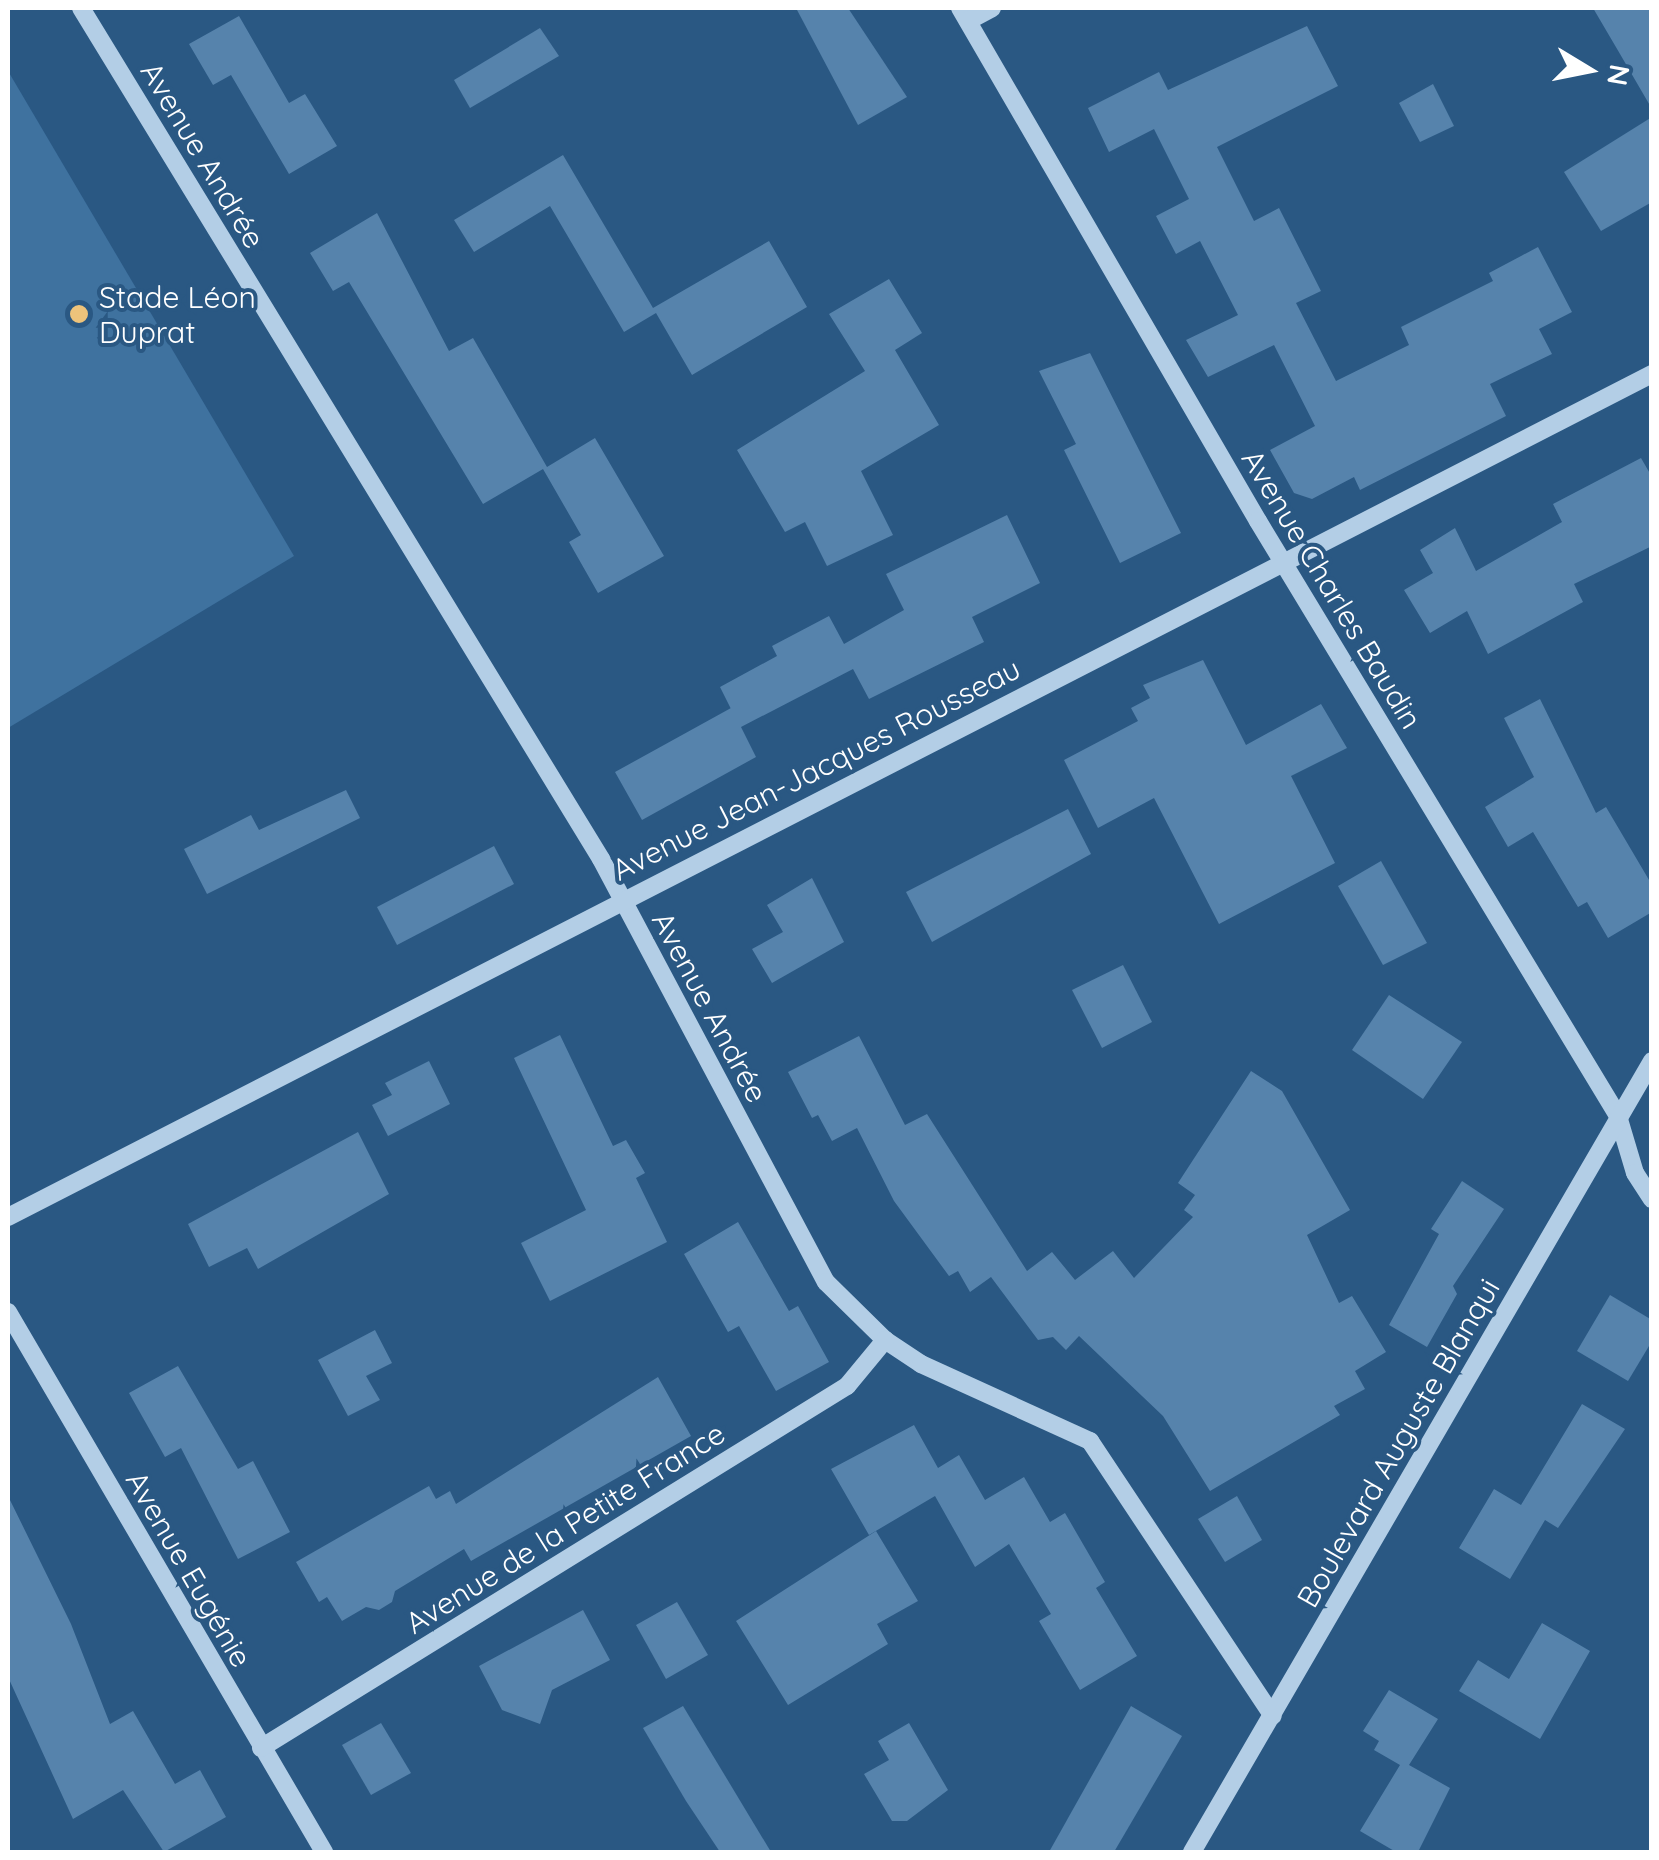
<!DOCTYPE html>
<meta charset="utf-8">
<style>
body{margin:0}
#map{position:relative;width:1659px;height:1860px;overflow:hidden;background:#2a5883;font-family:Quicksand,sans-serif}
div>[style]{position:absolute}
.green>*{inset:0;background:#3f729f}
.building>*{inset:0;background:#5683ac}
.minor>*{height:18px;margin:-9px;padding:0 9px;transform-origin:9px;border-radius:9px;background:#b3cee6}
.dots>*{width:28px;height:28px;translate:-50% -50%;box-sizing:border-box;border:5px solid #2a5883;border-radius:50%}
span{translate:-50% -50%;white-space:nowrap;text-align:center;line-height:1.15;-webkit-text-stroke:8px #2a5883;paint-order:stroke}
.street-label{font-size:30px;color:#fff}
.poi-label{font-size:30px;color:#fff}
.left{translate:0 -50%;text-align:left}
.frame{position:absolute;inset:0;border:10px solid #fff;pointer-events:none}
.north{position:absolute;left:1539px;top:20px;width:100px;height:100px;-webkit-text-stroke:8px #2a5883;paint-order:stroke;rotate:100deg;font-size:28px;font-weight:700;line-height:40px;text-align:center;color:#fff}
.north::after{content:'';display:block;margin:auto;width:35px;height:45px;background:#fff;clip-path:polygon(50% 0,100% 100%,50% 72%,0 100%)}
</style>
<div id="map">
<div class="green">
<div style="clip-path:polygon(8px 71px,294px 556px,8px 728px)"></div>
</div>
<div class="building">
<div style="clip-path:polygon(796px 8px,848px 8px,907px 97px,858px 125px)"></div>
<div style="clip-path:polygon(1593px 8px,1652px 8px,1652px 109px,1620px 54px)"></div>
<div style="clip-path:polygon(239px 16px,289px 103px,305px 94px,337px 146px,289px 174px,231px 75px,213px 85px,189px 44px)"></div>
<div style="clip-path:polygon(1307px 26px,1338px 86px,1217px 147px,1254px 221px,1279px 208px,1321px 291px,1296px 303px,1336px 381px,1409px 345px,1401px 327px,1493px 281px,1489px 273px,1538px 247px,1572px 312px,1539px 329px,1552px 354px,1490px 384px,1506px 416px,1360px 490px,1354px 477px,1312px 499px,1294px 493px,1270px 450px,1315px 426px,1274px 345px,1208px 377px,1186px 340px,1238px 315px,1200px 241px,1176px 254px,1156px 216px,1189px 199px,1154px 129px,1109px 152px,1088px 108px,1159px 72px,1168px 90px)"></div>
<div style="clip-path:polygon(540px 28px,559px 56px,470px 108px,454px 80px)"></div>
<div style="clip-path:polygon(1433px 84px,1454px 126px,1420px 142px,1399px 103px)"></div>
<div style="clip-path:polygon(1652px 117px,1652px 202px,1601px 231px,1564px 172px)"></div>
<div style="clip-path:polygon(563px 155px,653px 308px,769px 241px,807px 307px,692px 375px,656px 313px,624px 332px,550px 206px,474px 252px,454px 220px)"></div>
<div style="clip-path:polygon(377px 213px,449px 351px,473px 338px,547px 467px,595px 438px,664px 556px,598px 593px,569px 542px,581px 535px,543px 469px,483px 504px,349px 282px,333px 291px,310px 253px)"></div>
<div style="clip-path:polygon(889px 279px,922px 333px,895px 350px,939px 425px,861px 471px,893px 535px,827px 566px,805px 522px,785px 532px,737px 450px,865px 371px,829px 314px)"></div>
<div style="clip-path:polygon(1090px 353px,1181px 533px,1120px 563px,1064px 450px,1076px 444px,1039px 371px)"></div>
<div style="clip-path:polygon(1641px 458px,1652px 477px,1652px 546px,1574px 584px,1583px 602px,1488px 654px,1467px 611px,1430px 633px,1404px 590px,1433px 573px,1420px 550px,1455px 528px,1476px 571px,1562px 522px,1553px 504px)"></div>
<div style="clip-path:polygon(1007px 515px,1040px 583px,972px 617px,984px 642px,869px 699px,853px 669px,741px 727px,756px 757px,642px 820px,615px 772px,731px 708px,733px 713px,720px 687px,777px 656px,772px 646px,829px 616px,844px 644px,904px 610px,886px 574px)"></div>
<div style="clip-path:polygon(1203px 660px,1246px 745px,1321px 704px,1347px 748px,1291px 776px,1335px 863px,1219px 924px,1154px 798px,1098px 828px,1064px 760px,1138px 721px,1131px 708px,1150px 698px,1143px 685px)"></div>
<div style="clip-path:polygon(1540px 699px,1596px 813px,1606px 807px,1652px 885px,1652px 912px,1608px 938px,1587px 902px,1578px 907px,1533px 832px,1508px 847px,1485px 807px,1534px 777px,1504px 718px)"></div>
<div style="clip-path:polygon(346px 790px,360px 818px,207px 894px,184px 849px,251px 815px,259px 830px)"></div>
<div style="clip-path:polygon(1068px 809px,1091px 854px,932px 942px,906px 892px)"></div>
<div style="clip-path:polygon(494px 846px,514px 884px,397px 945px,377px 907px)"></div>
<div style="clip-path:polygon(1381px 861px,1427px 943px,1383px 965px,1338px 886px)"></div>
<div style="clip-path:polygon(812px 878px,844px 942px,772px 983px,752px 949px,783px 932px,767px 905px)"></div>
<div style="clip-path:polygon(1123px 965px,1152px 1022px,1102px 1048px,1072px 990px)"></div>
<div style="clip-path:polygon(1389px 995px,1462px 1042px,1423px 1099px,1352px 1050px)"></div>
<div style="clip-path:polygon(560px 1035px,613px 1146px,626px 1140px,645px 1173px,636px 1178px,667px 1242px,550px 1301px,521px 1243px,586px 1210px,514px 1058px)"></div>
<div style="clip-path:polygon(859px 1036px,905px 1125px,927px 1114px,1027px 1271px,1052px 1252px,1075px 1280px,1113px 1251px,1134px 1278px,1193px 1217px,1184px 1210px,1195px 1195px,1178px 1183px,1251px 1071px,1282px 1091px,1350px 1210px,1307px 1235px,1339px 1303px,1352px 1296px,1386px 1352px,1355px 1371px,1365px 1389px,1334px 1406px,1340px 1415px,1210px 1491px,1163px 1416px,1079px 1336px,1066px 1350px,1053px 1337px,1038px 1340px,991px 1277px,970px 1292px,958px 1271px,949px 1276px,894px 1201px,857px 1128px,832px 1141px,818px 1115px,812px 1118px,788px 1072px)"></div>
<div style="clip-path:polygon(429px 1061px,450px 1104px,388px 1136px,372px 1105px,392px 1095px,385px 1083px)"></div>
<div style="clip-path:polygon(358px 1132px,389px 1194px,258px 1269px,247px 1248px,209px 1267px,188px 1224px)"></div>
<div style="clip-path:polygon(1462px 1181px,1504px 1209px,1453px 1286px,1457px 1294px,1427px 1347px,1389px 1325px,1439px 1234px,1431px 1229px)"></div>
<div style="clip-path:polygon(738px 1222px,789px 1311px,798px 1306px,829px 1362px,776px 1391px,739px 1326px,728px 1332px,684px 1254px)"></div>
<div style="clip-path:polygon(1610px 1295px,1652px 1320px,1652px 1341px,1628px 1381px,1577px 1351px)"></div>
<div style="clip-path:polygon(375px 1330px,392px 1363px,366px 1376px,380px 1400px,348px 1416px,318px 1360px)"></div>
<div style="clip-path:polygon(178px 1366px,238px 1469px,253px 1461px,290px 1532px,238px 1559px,181px 1448px,165px 1457px,129px 1393px)"></div>
<div style="clip-path:polygon(658px 1377px,691px 1436px,471px 1561px,464px 1549px,395px 1591px,392px 1602px,379px 1610px,366px 1607px,342px 1621px,327px 1597px,319px 1602px,296px 1562px,429px 1486px,436px 1499px,450px 1491px,456px 1504px)"></div>
<div style="clip-path:polygon(1582px 1404px,1625px 1429px,1558px 1528px,1545px 1520px,1510px 1579px,1459px 1548px,1494px 1489px,1521px 1505px)"></div>
<div style="clip-path:polygon(914px 1425px,938px 1468px,959px 1455px,985px 1500px,1024px 1477px,1050px 1522px,1065px 1513px,1105px 1582px,1096px 1588px,1137px 1656px,1080px 1690px,1039px 1621px,1051px 1614px,1009px 1544px,975px 1567px,935px 1496px,869px 1535px,831px 1469px)"></div>
<div style="clip-path:polygon(8px 1496px,71px 1624px,110px 1724px,133px 1711px,175px 1784px,200px 1770px,226px 1817px,164px 1852px,123px 1790px,73px 1819px,8px 1677px)"></div>
<div style="clip-path:polygon(1237px 1496px,1262px 1540px,1225px 1562px,1198px 1519px)"></div>
<div style="clip-path:polygon(876px 1531px,918px 1601px,877px 1624px,888px 1644px,788px 1705px,736px 1621px)"></div>
<div style="clip-path:polygon(677px 1602px,708px 1655px,666px 1679px,636px 1625px)"></div>
<div style="clip-path:polygon(583px 1610px,610px 1660px,552px 1690px,540px 1724px,502px 1710px,479px 1666px)"></div>
<div style="clip-path:polygon(1542px 1623px,1590px 1651px,1540px 1739px,1459px 1691px,1478px 1660px,1509px 1679px)"></div>
<div style="clip-path:polygon(1389px 1690px,1438px 1719px,1409px 1765px,1450px 1788px,1418px 1852px,1396px 1852px,1360px 1831px,1400px 1765px,1374px 1750px,1379px 1741px,1363px 1731px)"></div>
<div style="clip-path:polygon(683px 1706px,771px 1852px,720px 1852px,686px 1801px,643px 1728px)"></div>
<div style="clip-path:polygon(1131px 1706px,1182px 1736px,1114px 1852px,1049px 1852px)"></div>
<div style="clip-path:polygon(381px 1723px,411px 1773px,371px 1795px,342px 1745px)"></div>
<div style="clip-path:polygon(909px 1723px,948px 1790px,907px 1821px,892px 1821px,864px 1774px,889px 1760px,878px 1741px)"></div>
</div>
<div class="minor">
<div style="left:81px;top:8px;width:997px;rotate:58.57deg"></div>
<div style="left:601px;top:859px;width:479px;rotate:62deg"></div>
<div style="left:826px;top:1282px;width:83px;rotate:44.5deg"></div>
<div style="left:885px;top:1340px;width:43px;rotate:33.7deg"></div>
<div style="left:921px;top:1364px;width:186px;rotate:24.5deg"></div>
<div style="left:1090px;top:1441px;width:330px;rotate:56.4deg"></div>
<div style="left:960px;top:8px;width:593px;rotate:59.85deg"></div>
<div style="left:1258px;top:521px;width:695px;rotate:58.82deg"></div>
<div style="left:1618px;top:1116px;width:59px;rotate:73.4deg"></div>
<div style="left:1635px;top:1173px;width:31px;rotate:57deg"></div>
<div style="left:968px;top:21px;width:27px;rotate:-28deg"></div>
<div style="left:8px;top:1217px;width:1848px;rotate:-27.15deg"></div>
<div style="left:8px;top:1312px;width:626px;rotate:59.66deg"></div>
<div style="left:261px;top:1748px;width:689px;rotate:-31.71deg"></div>
<div style="left:847px;top:1386px;width:60px;rotate:-50.4deg"></div>
<div style="left:1192px;top:1852px;width:915px;rotate:-59.82deg"></div>
</div>
<div class="dots">
<div style="left:79px;top:314px;background:#edc37b"></div>
</div>
<div class="street-label">
<span style="left:203px;top:155px;rotate:59deg">Avenue Andrée</span>
<span style="left:1332px;top:589px;rotate:59deg">Avenue Charles Baudin</span>
<span style="left:816px;top:769px;rotate:-27deg">Avenue Jean-Jacques Rousseau</span>
<span style="left:710px;top:1007px;rotate:62deg">Avenue Andrée</span>
<span style="left:1398px;top:1443px;rotate:-60deg">Boulevard Auguste Blanqui</span>
<span style="left:565px;top:1528px;rotate:-32deg">Avenue de la Petite France</span>
<span style="left:189px;top:1569px;rotate:60deg">Avenue Eugénie</span>
</div>
<div class="poi-label">
<span class="left" style="left:99px;top:314px">Stade Léon<br>Duprat</span>
</div>
<div class="frame"></div>
<div class="north">N</div>
</div>
